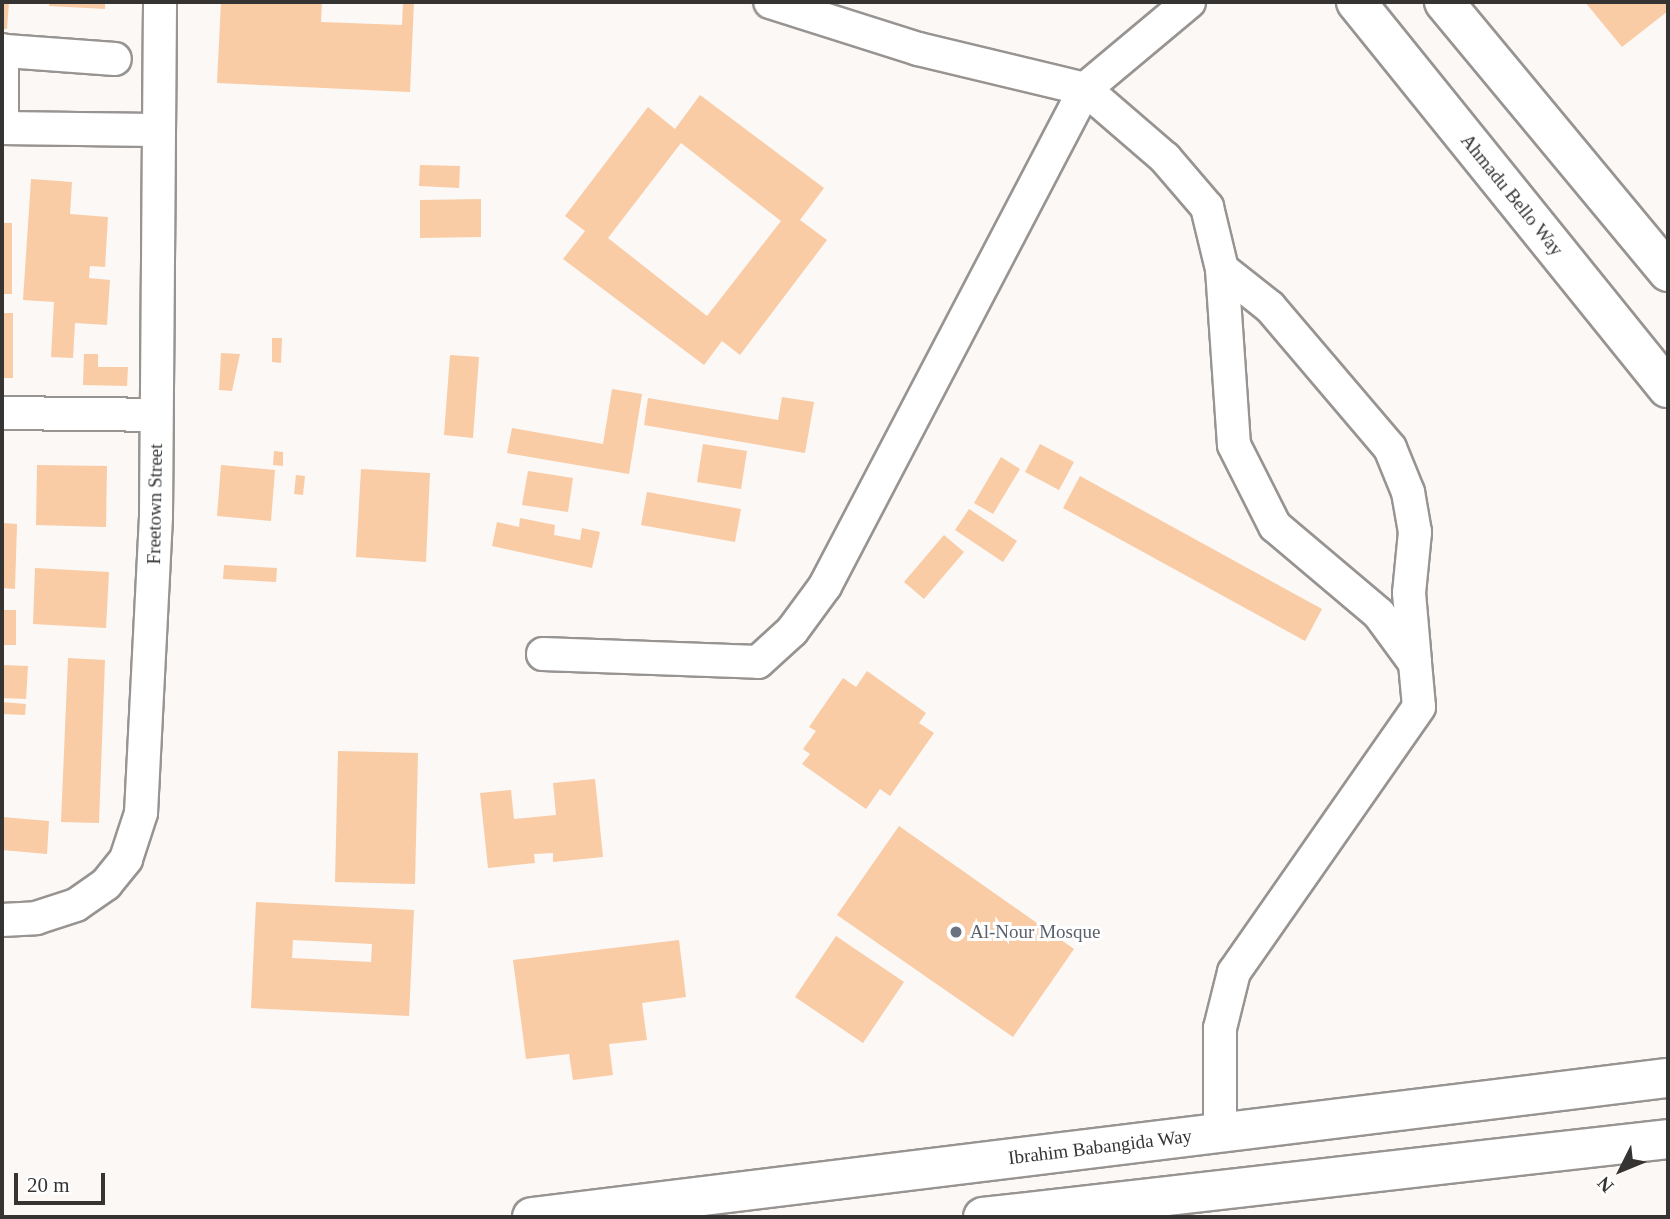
<!DOCTYPE html>
<style>
body{margin:0}
#map{position:relative;width:1670px;height:1219px;overflow:hidden;background:#fbf8f5;font-family:Georgia,serif}
div>[style]{position:absolute}
.building>*{inset:0;background:#f9cca6}
.roads{filter:drop-shadow(2px 0 #979492) drop-shadow(-2px 0 #979492) drop-shadow(0 2px #979492) drop-shadow(0 -2px #979492)}
.minor>*{height:32px;margin:-16px;padding:0 16px;transform-origin:16px;border-radius:16px;background:#fff}
.major>*{height:38px;margin:-19px;padding:0 19px;transform-origin:19px;border-radius:19px;background:#fff}
.dots>*{width:19px;height:19px;translate:-50% -50%;box-sizing:border-box;border:4px solid #fff;border-radius:50%}
span{translate:-50% -50%;white-space:nowrap;text-align:center;line-height:1.15;-webkit-text-stroke:6px #fff;paint-order:stroke}
.street-label{font-size:19px;color:#353433}
.worship-label{font-size:19px;color:#5b616d}
.left{translate:0 -50%;text-align:left}
.frame{position:absolute;inset:0;border:4px solid #353433;pointer-events:none}
.north{position:absolute;left:1586px;top:1135px;width:70px;height:70px;-webkit-text-stroke:5px #fff;paint-order:stroke;rotate:227deg;font-size:19px;font-weight:700;line-height:28px;text-align:center;color:#353433}
.north::after{content:'';display:block;margin:auto;width:24px;height:32px;background:#353433;clip-path:polygon(50% 0,100% 100%,50% 72%,0 100%)}
.scale{position:absolute;left:14px;top:1173px;width:91px;height:32px;box-sizing:border-box;border:4px solid #353433;border-top:0;padding-left:9px;font-size:21px;line-height:24px;white-space:nowrap;color:#353433;-webkit-text-stroke:5px #fff;paint-order:stroke}
</style>
<div id="map">
<div class="building">
<div style="clip-path:polygon(2px 2px,9px 2px,7px 29px,2px 29px)"></div>
<div style="clip-path:polygon(50px 2px,105px 2px,105px 9px,49px 6px)"></div>
<div style="clip-path:polygon(221px 2px,322px 2px,321px 22px,402px 25px,403px 2px,414px 2px,410px 92px,217px 83px)"></div>
<div style="clip-path:polygon(1585px 2px,1668px 2px,1668px 11px,1622px 47px)"></div>
<div style="clip-path:polygon(evenodd,700px 95px,824px 188px,800px 220px,827px 240px,740px 355px,722px 341px,704px 365px,563px 259px,585px 231px,565px 216px,648px 107px,675px 129px,700px 95px,681px 143px,781px 221px,707px 316px,608px 238px,681px 143px)"></div>
<div style="clip-path:polygon(420px 165px,460px 166px,459px 188px,419px 186px)"></div>
<div style="clip-path:polygon(31px 179px,72px 182px,70px 214px,108px 217px,105px 267px,90px 266px,89px 278px,110px 280px,107px 325px,75px 323px,73px 358px,51px 357px,54px 302px,23px 300px)"></div>
<div style="clip-path:polygon(481px 199px,481px 237px,420px 238px,420px 200px)"></div>
<div style="clip-path:polygon(2px 223px,12px 223px,12px 294px,2px 294px)"></div>
<div style="clip-path:polygon(2px 313px,13px 313px,13px 378px,2px 378px)"></div>
<div style="clip-path:polygon(272px 338px,282px 338px,281px 363px,272px 362px)"></div>
<div style="clip-path:polygon(221px 353px,240px 354px,232px 391px,219px 390px)"></div>
<div style="clip-path:polygon(84px 354px,98px 354px,98px 367px,128px 367px,127px 386px,83px 385px)"></div>
<div style="clip-path:polygon(450px 355px,479px 357px,473px 438px,444px 435px)"></div>
<div style="clip-path:polygon(612px 389px,642px 394px,629px 474px,507px 453px,512px 428px,603px 444px)"></div>
<div style="clip-path:polygon(782px 397px,814px 402px,805px 453px,644px 425px,648px 398px,778px 420px)"></div>
<div style="clip-path:polygon(703px 444px,747px 451px,741px 489px,697px 482px)"></div>
<div style="clip-path:polygon(1040px 444px,1074px 462px,1059px 490px,1025px 472px)"></div>
<div style="clip-path:polygon(274px 451px,283px 452px,283px 466px,273px 465px)"></div>
<div style="clip-path:polygon(1001px 457px,1020px 469px,993px 514px,974px 503px)"></div>
<div style="clip-path:polygon(37px 465px,107px 466px,106px 527px,36px 525px)"></div>
<div style="clip-path:polygon(221px 465px,275px 470px,271px 521px,217px 516px)"></div>
<div style="clip-path:polygon(361px 469px,430px 473px,426px 562px,356px 557px)"></div>
<div style="clip-path:polygon(528px 471px,573px 478px,568px 512px,522px 505px)"></div>
<div style="clip-path:polygon(296px 475px,305px 476px,303px 495px,294px 494px)"></div>
<div style="clip-path:polygon(1080px 476px,1322px 609px,1305px 641px,1063px 508px)"></div>
<div style="clip-path:polygon(647px 492px,741px 509px,735px 542px,641px 525px)"></div>
<div style="clip-path:polygon(969px 509px,1017px 541px,1003px 562px,955px 530px)"></div>
<div style="clip-path:polygon(520px 518px,555px 525px,554px 535px,580px 540px,582px 528px,600px 532px,592px 568px,492px 546px,497px 522px,519px 527px)"></div>
<div style="clip-path:polygon(2px 523px,17px 524px,15px 589px,2px 588px)"></div>
<div style="clip-path:polygon(944px 535px,964px 552px,924px 599px,904px 582px)"></div>
<div style="clip-path:polygon(224px 565px,277px 568px,276px 582px,223px 579px)"></div>
<div style="clip-path:polygon(35px 568px,109px 572px,106px 628px,33px 624px)"></div>
<div style="clip-path:polygon(2px 610px,16px 610px,16px 645px,2px 645px)"></div>
<div style="clip-path:polygon(68px 658px,105px 660px,99px 823px,61px 822px)"></div>
<div style="clip-path:polygon(2px 665px,28px 666px,26px 699px,2px 698px)"></div>
<div style="clip-path:polygon(867px 671px,926px 713px,919px 723px,934px 733px,890px 796px,880px 789px,866px 809px,802px 764px,810px 754px,803px 749px,816px 731px,809px 727px,843px 678px,856px 687px)"></div>
<div style="clip-path:polygon(2px 702px,26px 704px,25px 715px,2px 714px)"></div>
<div style="clip-path:polygon(338px 751px,418px 753px,415px 884px,335px 882px)"></div>
<div style="clip-path:polygon(595px 779px,603px 857px,553px 862px,553px 853px,534px 854px,535px 863px,488px 868px,480px 793px,511px 790px,514px 819px,556px 815px,553px 783px)"></div>
<div style="clip-path:polygon(2px 817px,49px 821px,47px 854px,2px 850px)"></div>
<div style="clip-path:polygon(899px 826px,1074px 949px,1013px 1037px,837px 915px)"></div>
<div style="clip-path:polygon(evenodd,256px 902px,414px 910px,409px 1016px,251px 1008px,256px 902px,293px 940px,372px 944px,371px 962px,292px 958px,293px 940px)"></div>
<div style="clip-path:polygon(836px 936px,904px 982px,863px 1043px,795px 997px)"></div>
<div style="clip-path:polygon(679px 940px,686px 997px,642px 1003px,647px 1040px,609px 1044px,613px 1075px,573px 1080px,569px 1054px,526px 1059px,513px 960px)"></div>
</div>
<div class="roads">
<div class="minor">
<div style="left:1189px;top:2px;width:136px;rotate:140.1deg"></div>
<div style="left:1085px;top:89px;width:106px;rotate:40.8deg"></div>
<div style="left:1165px;top:158px;width:65px;rotate:49.4deg"></div>
<div style="left:1207px;top:207px;width:64px;rotate:76.4deg"></div>
<div style="left:1222px;top:269px;width:176px;rotate:86.1deg"></div>
<div style="left:1234px;top:445px;width:91px;rotate:63.2deg"></div>
<div style="left:1275px;top:526px;width:136px;rotate:40.2deg"></div>
<div style="left:1379px;top:614px;width:61px;rotate:53.7deg"></div>
<div style="left:1415px;top:663px;width:44px;rotate:84.8deg"></div>
<div style="left:1419px;top:707px;width:323px;rotate:124.9deg"></div>
<div style="left:1234px;top:972px;width:58px;rotate:104deg"></div>
<div style="left:1220px;top:1028px;width:103px;rotate:90deg"></div>
<div style="left:2px;top:50px;width:78px;rotate:90deg"></div>
<div style="left:6px;top:51px;width:109px;rotate:4.2deg"></div>
<div style="left:2px;top:128px;width:154px;rotate:0.7deg"></div>
<div style="left:1222px;top:269px;width:61px;rotate:38.4deg"></div>
<div style="left:1270px;top:307px;width:185px;rotate:49.6deg"></div>
<div style="left:1390px;top:448px;width:48px;rotate:67.8deg"></div>
<div style="left:1408px;top:492px;width:41px;rotate:80.1deg"></div>
<div style="left:1415px;top:532px;width:61px;rotate:95.6deg"></div>
<div style="left:1409px;top:593px;width:69px;rotate:85deg"></div>
<div style="left:2px;top:413px;width:154px;rotate:0.7deg"></div>
<div style="left:543px;top:654px;width:215px;rotate:2.1deg"></div>
<div style="left:758px;top:662px;width:46px;rotate:-42.4deg"></div>
<div style="left:792px;top:631px;width:56px;rotate:-53.7deg"></div>
<div style="left:825px;top:586px;width:561px;rotate:-62.38deg"></div>
<div style="left:1085px;top:89px;width:172px;rotate:-166.5deg"></div>
<div style="left:918px;top:49px;width:155px;rotate:-162.4deg"></div>
<div style="left:2px;top:920px;width:34px;rotate:-3deg"></div>
<div style="left:36px;top:918px;width:42px;rotate:-18deg"></div>
<div style="left:76px;top:905px;width:37px;rotate:-35deg"></div>
<div style="left:106px;top:884px;width:32px;rotate:-51deg"></div>
<div style="left:126px;top:859px;width:48px;rotate:-71.9deg"></div>
<div style="left:141px;top:813px;width:298px;rotate:-87.1deg"></div>
<div style="left:156px;top:515px;width:513px;rotate:-89.55deg"></div>
</div>
<div class="major">
<div style="left:1356px;top:2px;width:496px;rotate:51.1deg"></div>
<div style="left:1444px;top:2px;width:351px;rotate:50.3deg"></div>
<div style="left:532px;top:1217px;width:1144px;rotate:-6.98deg"></div>
<div style="left:983px;top:1217px;width:689px;rotate:-6.5deg"></div>
</div>
</div>
<div class="dots">
<div style="left:956px;top:932px;background:#6b7280"></div>
</div>
<div class="street-label">
<span style="left:1512px;top:195px;rotate:51deg">Ahmadu Bello Way</span>
<span style="left:155px;top:504px;rotate:-89deg">Freetown Street</span>
<span style="left:1100px;top:1147px;rotate:-7deg">Ibrahim Babangida Way</span>
</div>
<div class="worship-label">
<span class="left" style="left:970px;top:932px">Al-Nour Mosque</span>
</div>
<div class="frame"></div>
<div class="north">N</div>
<div class="scale">20 m</div>
</div>
